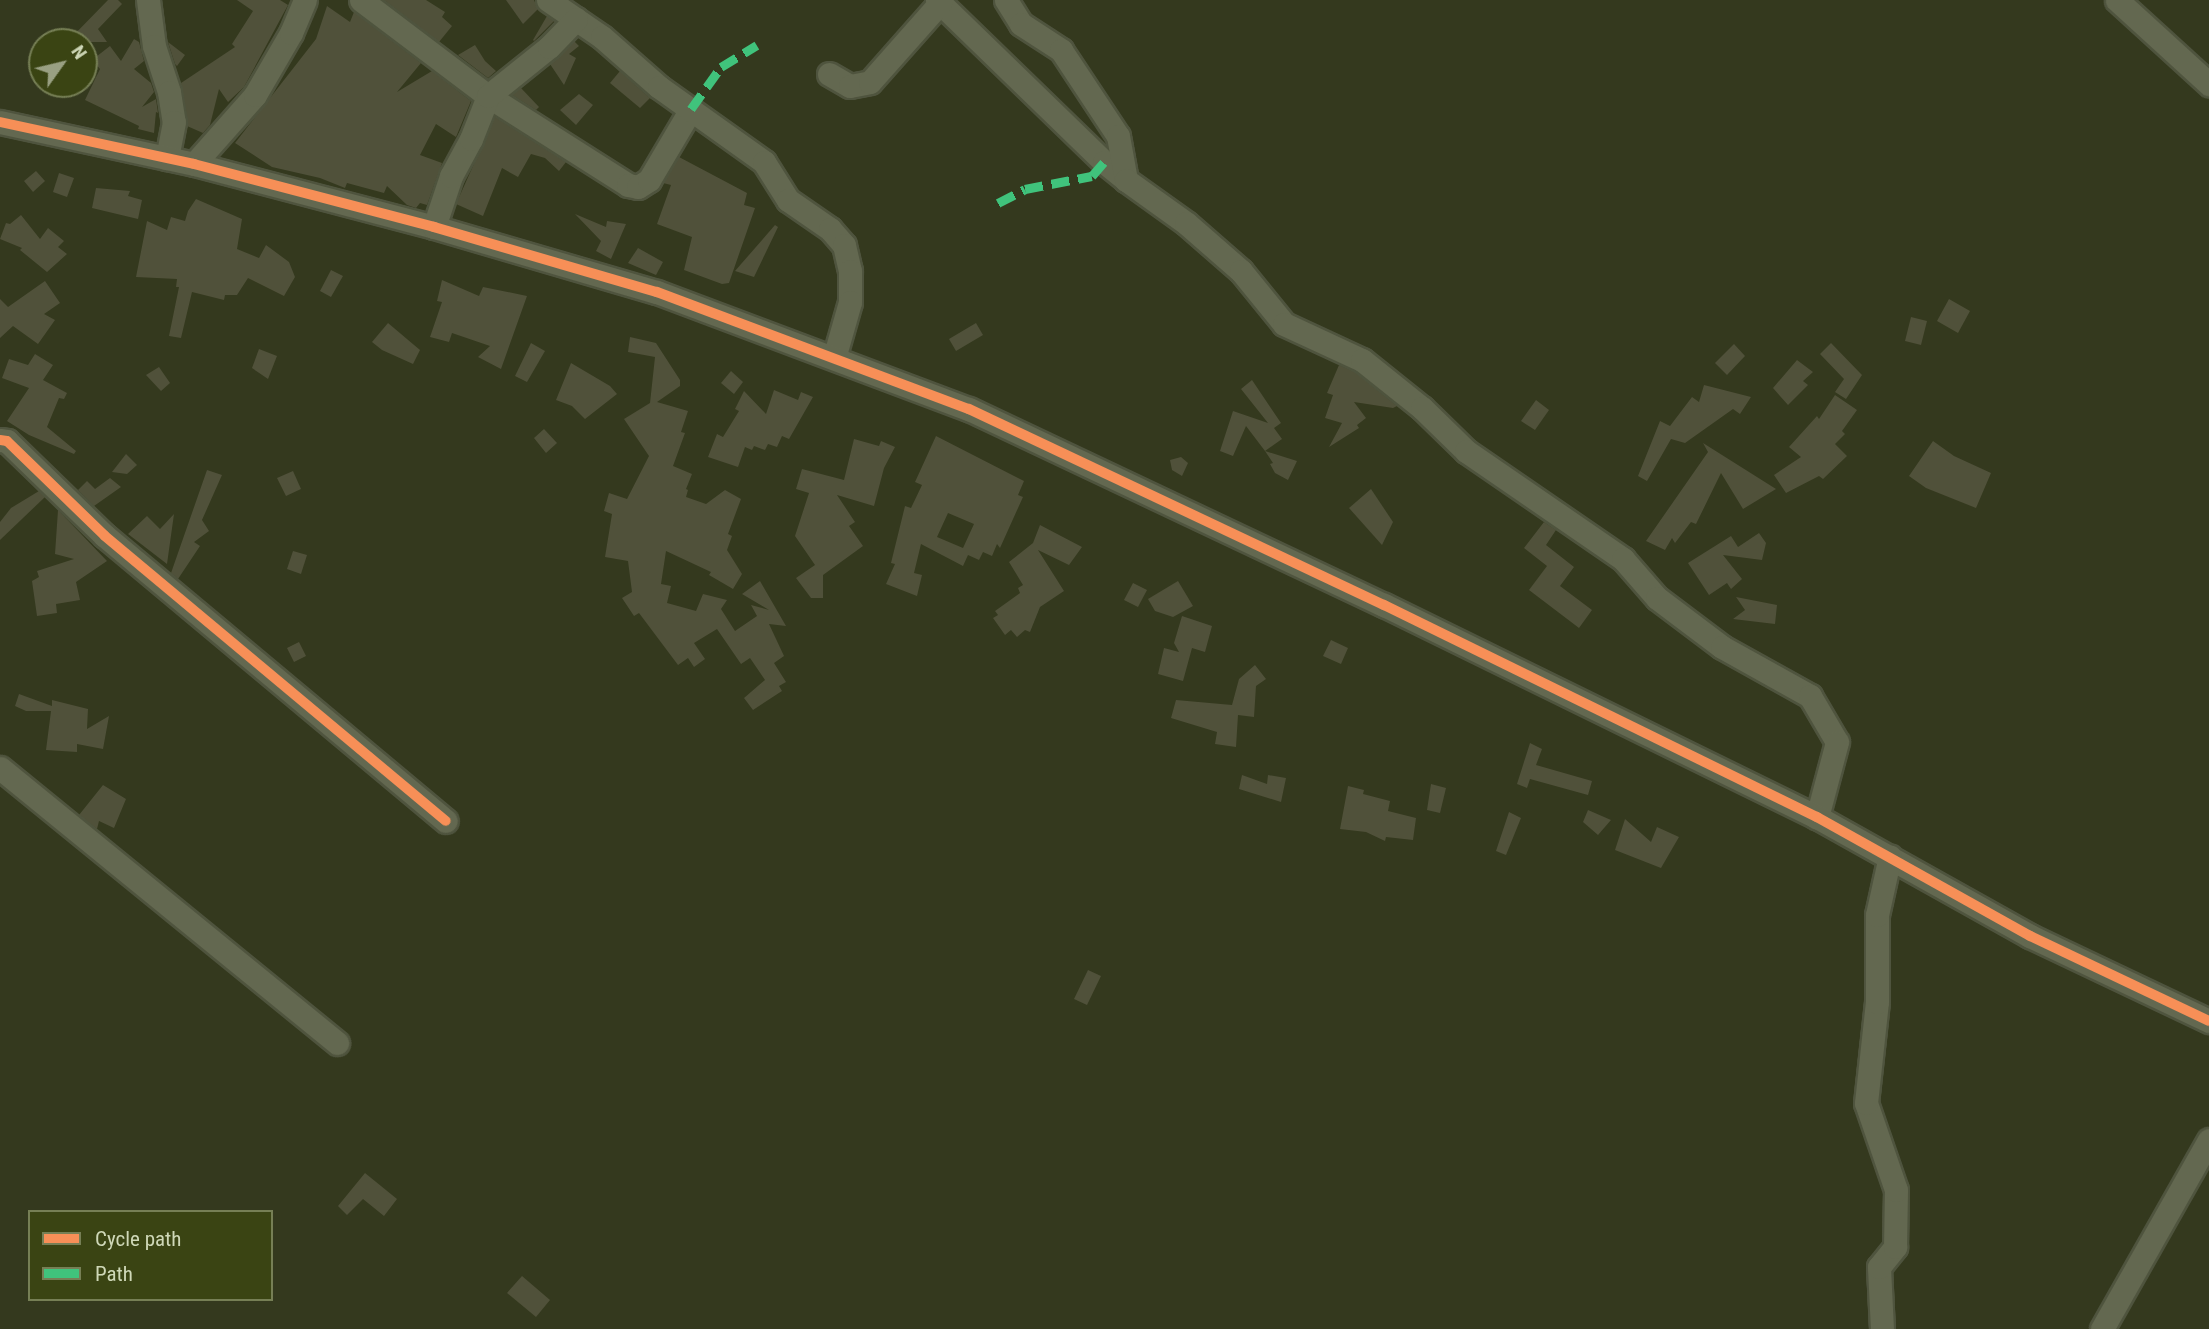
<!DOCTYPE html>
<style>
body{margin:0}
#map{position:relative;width:2209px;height:1329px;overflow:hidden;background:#34391e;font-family:"Roboto Condensed",sans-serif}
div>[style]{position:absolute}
.building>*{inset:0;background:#50513a}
.roads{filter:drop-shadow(2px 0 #4f543e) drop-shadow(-2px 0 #4f543e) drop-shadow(0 2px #4f543e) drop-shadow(0 -2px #4f543e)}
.minor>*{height:23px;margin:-11.5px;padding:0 11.5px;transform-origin:11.5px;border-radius:11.5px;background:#636850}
.quiet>*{height:9px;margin-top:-4.5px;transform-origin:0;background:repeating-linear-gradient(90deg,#40c37c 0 18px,transparent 0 27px)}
.cycleway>*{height:10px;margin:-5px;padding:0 5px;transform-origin:5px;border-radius:5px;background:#f78f57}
span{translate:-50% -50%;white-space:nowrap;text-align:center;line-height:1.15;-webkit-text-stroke:6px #3a4413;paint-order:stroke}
.legend{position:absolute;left:28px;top:1210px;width:245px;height:91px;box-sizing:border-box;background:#3a4413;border:2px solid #767f55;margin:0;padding:9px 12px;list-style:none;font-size:21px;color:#cfd8b8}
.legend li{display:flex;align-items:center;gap:14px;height:35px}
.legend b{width:35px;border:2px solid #767f55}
.north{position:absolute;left:28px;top:28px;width:70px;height:70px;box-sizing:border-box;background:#3a4413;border:2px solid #767f55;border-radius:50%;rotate:56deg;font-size:19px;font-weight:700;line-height:28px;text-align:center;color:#cfd8b8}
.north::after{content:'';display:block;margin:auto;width:24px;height:32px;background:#99a082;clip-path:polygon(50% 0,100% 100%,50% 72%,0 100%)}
</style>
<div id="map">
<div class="building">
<div style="clip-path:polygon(108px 0,118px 0,122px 4px,98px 29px,107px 42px,67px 42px)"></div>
<div style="clip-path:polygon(237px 0,280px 0,288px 5px,244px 87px,228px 102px,219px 89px,210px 125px,203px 133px,187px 126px,181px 83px,235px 47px,232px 44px,253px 11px)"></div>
<div style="clip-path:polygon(384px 0,426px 0,445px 12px,442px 17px,452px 26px,439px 42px)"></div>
<div style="clip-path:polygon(506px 0,534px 0,538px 9px,523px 24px)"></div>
<div style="clip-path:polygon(327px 6px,350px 22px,354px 12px,421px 63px,397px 92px,432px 71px,471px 101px,456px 137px,436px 124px,420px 155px,442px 163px,427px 205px,420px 203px,416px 208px,407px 205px,387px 186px,384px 193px,347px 183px,345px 188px,320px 178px,272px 167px,235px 143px,316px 39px)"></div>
<div style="clip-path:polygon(547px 16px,554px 21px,534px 41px,533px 40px)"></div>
<div style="clip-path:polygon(134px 39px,139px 42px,144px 61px,134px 69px,151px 83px,154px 92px,142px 107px,156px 99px,158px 113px,156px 112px,154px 133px,138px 129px,139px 126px,85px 100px,100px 69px,92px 60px,110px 46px,121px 61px)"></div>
<div style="clip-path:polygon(574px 41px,579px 46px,569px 54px,576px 58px,564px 85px,550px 64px)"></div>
<div style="clip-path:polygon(168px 42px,185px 55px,177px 66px,175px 64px)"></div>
<div style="clip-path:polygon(475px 45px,485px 61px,496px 71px,488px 78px,458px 55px)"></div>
<div style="clip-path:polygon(620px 71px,650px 98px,640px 108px,610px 83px)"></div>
<div style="clip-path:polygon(521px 88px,539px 107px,536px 110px,512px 95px)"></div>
<div style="clip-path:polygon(579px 94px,593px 105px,576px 125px,560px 110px)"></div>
<div style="clip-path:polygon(495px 117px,566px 162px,559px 171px,545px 158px,531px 154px,518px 177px,502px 168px,483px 216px,456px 204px)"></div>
<div style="clip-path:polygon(679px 157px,747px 193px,744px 205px,755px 208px,729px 283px,722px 284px,684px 270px,692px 237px,657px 224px,671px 185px,663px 183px)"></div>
<div style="clip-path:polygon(36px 171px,45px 181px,33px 192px,24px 181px)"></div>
<div style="clip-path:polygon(59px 173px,74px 178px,67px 197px,53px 192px)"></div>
<div style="clip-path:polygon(96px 188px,130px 191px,128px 196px,142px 200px,138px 219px,92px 208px)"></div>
<div style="clip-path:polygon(196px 199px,242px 219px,237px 249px,259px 258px,266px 245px,289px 262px,295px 277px,284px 296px,248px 278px,237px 295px,225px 295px,224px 300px,192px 292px,181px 338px,169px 336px,179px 287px,176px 287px,177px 279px,136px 277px,147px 221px,167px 230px,171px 217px,185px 221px,188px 211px)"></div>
<div style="clip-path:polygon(575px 214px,606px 227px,607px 221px,626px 224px,611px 259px,596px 251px,601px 241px)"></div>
<div style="clip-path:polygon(21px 215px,40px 239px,48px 228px,64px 241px,58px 247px,67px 254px,47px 272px,20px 250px,22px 248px,0 239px,6px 223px,10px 224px)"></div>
<div style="clip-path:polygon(775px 225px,778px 227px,754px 277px,735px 271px)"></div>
<div style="clip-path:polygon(638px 248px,663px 262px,656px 275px,628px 263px)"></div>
<div style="clip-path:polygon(331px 270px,343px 276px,331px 297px,320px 291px)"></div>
<div style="clip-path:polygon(442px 280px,479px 296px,483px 287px,527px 296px,501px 369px,478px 357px,490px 346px,452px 333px,449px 342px,430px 337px,442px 302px,437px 301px)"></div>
<div style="clip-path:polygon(45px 281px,60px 303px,44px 314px,55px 320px,38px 344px,13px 326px,0 338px,0 299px,8px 307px)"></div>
<div style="clip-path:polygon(1949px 299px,1970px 311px,1958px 333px,1937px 321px)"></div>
<div style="clip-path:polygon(1911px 317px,1927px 321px,1921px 345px,1905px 341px)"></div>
<div style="clip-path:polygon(388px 323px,420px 350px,413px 364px,382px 350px,372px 342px)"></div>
<div style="clip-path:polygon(976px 323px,983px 335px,956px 351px,949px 339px)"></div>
<div style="clip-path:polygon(630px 337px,656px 343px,680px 380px,680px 386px,657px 402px,688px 411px,681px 432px,685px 433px,673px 466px,692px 474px,686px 489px,688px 490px,686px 497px,706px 504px,725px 490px,741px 499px,728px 534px,732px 536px,727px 550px,742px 574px,733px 589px,709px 575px,711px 572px,666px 551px,661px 584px,671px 586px,667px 603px,696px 611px,703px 594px,727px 600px,721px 609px,735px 631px,757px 616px,751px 605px,769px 610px,742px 594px,760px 581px,786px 626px,769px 624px,784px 656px,774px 663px,786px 682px,779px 686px,782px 691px,753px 710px,744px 698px,765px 680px,750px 658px,741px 664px,717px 629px,694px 643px,705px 659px,694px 667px,688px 658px,678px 665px,639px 613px,634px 616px,622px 598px,632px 592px,628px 561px,605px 557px,612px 514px,604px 511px,609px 493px,627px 499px,649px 456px,624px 419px,650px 403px,655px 357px,628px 352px)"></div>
<div style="clip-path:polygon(531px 343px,545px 351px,527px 382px,515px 376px)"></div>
<div style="clip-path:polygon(1831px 343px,1862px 375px,1846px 399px,1835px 392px,1844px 379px,1820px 354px)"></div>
<div style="clip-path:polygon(1734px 344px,1745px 356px,1727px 375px,1715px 363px)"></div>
<div style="clip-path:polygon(259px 349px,277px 356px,268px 379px,252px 368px)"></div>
<div style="clip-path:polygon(35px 354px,53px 365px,43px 380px,67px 393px,64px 399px,59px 398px,47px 427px,76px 451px,74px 454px,29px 435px,7px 421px,29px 388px,2px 378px,9px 359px,28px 365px)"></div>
<div style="clip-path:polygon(1797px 360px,1813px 372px,1803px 381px,1808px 385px,1788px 405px,1773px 388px)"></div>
<div style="clip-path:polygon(571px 363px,610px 386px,617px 394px,585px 419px,572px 406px,556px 400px)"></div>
<div style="clip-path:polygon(1339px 365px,1355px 372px,1397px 406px,1393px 408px,1354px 402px,1366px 418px,1357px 425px,1359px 428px,1329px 447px,1342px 423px,1325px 418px,1333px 395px,1327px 393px)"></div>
<div style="clip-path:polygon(159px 367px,170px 383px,161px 391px,146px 375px)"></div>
<div style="clip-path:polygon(731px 371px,743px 382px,734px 394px,721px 383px)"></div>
<div style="clip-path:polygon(1252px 380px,1281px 423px,1274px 428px,1282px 439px,1265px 451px,1246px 426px,1233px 456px,1220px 451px,1233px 411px,1268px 423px,1241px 389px)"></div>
<div style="clip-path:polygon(1704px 385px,1751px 397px,1740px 414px,1733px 409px,1685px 443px,1671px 439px,1647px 481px,1638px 476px,1660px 421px,1670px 426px,1692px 397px,1699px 402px)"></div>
<div style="clip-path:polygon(774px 390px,798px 400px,801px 392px,813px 397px,789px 439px,782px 436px,777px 447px,768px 444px,765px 450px,754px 446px,752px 450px,745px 447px,738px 467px,708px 457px,717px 434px,723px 437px,739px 411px,735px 409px,744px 391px,766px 414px)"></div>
<div style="clip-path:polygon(1835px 395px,1857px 410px,1842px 431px,1845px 434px,1835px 444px,1847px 456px,1823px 479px,1819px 476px,1786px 493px,1774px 475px,1801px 457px,1789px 447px,1817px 416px,1819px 419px)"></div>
<div style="clip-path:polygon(1536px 400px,1549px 410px,1535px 430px,1521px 421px)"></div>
<div style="clip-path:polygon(544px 429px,557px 443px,546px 453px,534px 438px)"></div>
<div style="clip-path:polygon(evenodd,936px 436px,1024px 481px,1018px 495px,1023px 497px,1000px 548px,997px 544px,992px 556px,983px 552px,979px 560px,968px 555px,963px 566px,921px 544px,914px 573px,922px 575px,917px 596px,886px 584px,895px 564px,891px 563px,905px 506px,911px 508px,922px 485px,915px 482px,936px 436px,948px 513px,974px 524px,963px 548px,937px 537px,948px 513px)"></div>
<div style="clip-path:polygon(854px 439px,879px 446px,881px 441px,895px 447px,884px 468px,874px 506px,837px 495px,855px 522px,849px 526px,863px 546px,823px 575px,823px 598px,811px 598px,796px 578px,815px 565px,795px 536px,809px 493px,796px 489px,802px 469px,844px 480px)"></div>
<div style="clip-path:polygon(1933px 441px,1954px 456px,1991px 473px,1976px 508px,1926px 488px,1909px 476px)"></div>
<div style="clip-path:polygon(1703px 443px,1776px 489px,1743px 509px,1721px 473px,1696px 524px,1691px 522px,1675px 543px,1672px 538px,1665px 550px,1646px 541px,1708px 452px)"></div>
<div style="clip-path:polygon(1265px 451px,1297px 461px,1288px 480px,1275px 473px,1270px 464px,1273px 463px)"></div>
<div style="clip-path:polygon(126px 454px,137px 465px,127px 474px,112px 472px)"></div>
<div style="clip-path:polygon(1181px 457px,1188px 463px,1182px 476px,1172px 470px,1170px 460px)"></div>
<div style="clip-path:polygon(207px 470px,222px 475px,202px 520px,209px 531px,194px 542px,200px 546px,178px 579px,171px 573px)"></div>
<div style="clip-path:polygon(293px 471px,301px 489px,286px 496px,277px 478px)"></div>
<div style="clip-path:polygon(110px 478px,121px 487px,94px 506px,78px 490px,87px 481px,95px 489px)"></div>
<div style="clip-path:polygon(1371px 489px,1393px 522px,1382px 545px,1349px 508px)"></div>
<div style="clip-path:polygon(39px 491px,45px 497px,0 540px,0 522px,11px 508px)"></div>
<div style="clip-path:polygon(58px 510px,107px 561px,76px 582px,80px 600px,56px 604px,57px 613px,37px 616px,32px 581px,39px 577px,37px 571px,74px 559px,55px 554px)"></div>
<div style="clip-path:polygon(174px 514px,167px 564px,128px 534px,147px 516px,160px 529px)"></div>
<div style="clip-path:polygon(1544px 522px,1556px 530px,1546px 545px,1574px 567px,1560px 586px,1592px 610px,1579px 628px,1529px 590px,1547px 566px,1524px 548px)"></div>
<div style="clip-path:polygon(1040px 525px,1082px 547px,1069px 565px,1038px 550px,1064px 591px,1040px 607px,1030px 632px,1025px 630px,1017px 637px,1011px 630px,1005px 635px,993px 618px,998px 615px,995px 611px,1020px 593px,1018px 588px,1023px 585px,1009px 562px,1033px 543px)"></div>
<div style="clip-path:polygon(1759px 533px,1766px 543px,1762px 560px,1723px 555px,1742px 579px,1731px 589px,1727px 583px,1709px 595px,1688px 563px,1731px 536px,1738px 547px)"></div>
<div style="clip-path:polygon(293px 551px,307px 555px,301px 574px,287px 569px)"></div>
<div style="clip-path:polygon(1178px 581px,1193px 606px,1173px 617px,1155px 611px,1148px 599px)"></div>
<div style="clip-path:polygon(1133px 583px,1147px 590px,1138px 607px,1124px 600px)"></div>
<div style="clip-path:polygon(1736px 597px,1777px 605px,1775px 624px,1733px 619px,1745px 610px)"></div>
<div style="clip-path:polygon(1182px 616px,1212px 626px,1205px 652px,1192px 648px,1183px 681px,1158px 674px,1164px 648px,1179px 652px,1174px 643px)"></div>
<div style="clip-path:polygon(1331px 640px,1348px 648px,1341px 664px,1323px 656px)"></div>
<div style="clip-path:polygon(299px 642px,306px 656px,294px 662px,287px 648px)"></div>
<div style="clip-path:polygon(1255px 665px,1266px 679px,1256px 686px,1254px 717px,1238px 715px,1236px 747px,1215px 744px,1217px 732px,1171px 718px,1176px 700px,1232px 705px,1239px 679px)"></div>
<div style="clip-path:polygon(19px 694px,52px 706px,52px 700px,88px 709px,87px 729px,109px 716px,103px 749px,77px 744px,77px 752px,46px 750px,51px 711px,26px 711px,15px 706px)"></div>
<div style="clip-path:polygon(1530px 743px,1542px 749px,1536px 765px,1592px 781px,1588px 795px,1530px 779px,1527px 788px,1517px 784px)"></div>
<div style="clip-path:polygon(1242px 775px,1267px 784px,1268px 775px,1286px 778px,1281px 802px,1239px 789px)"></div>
<div style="clip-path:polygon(1431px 784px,1446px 788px,1440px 813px,1427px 810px)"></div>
<div style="clip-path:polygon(103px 785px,126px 799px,114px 828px,99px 821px,97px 829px,79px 815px)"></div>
<div style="clip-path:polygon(1348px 786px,1364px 790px,1363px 794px,1390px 801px,1388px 811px,1416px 818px,1413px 840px,1386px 837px,1385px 841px,1366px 832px,1340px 829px)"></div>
<div style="clip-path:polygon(1588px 810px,1611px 820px,1598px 835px,1583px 822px)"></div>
<div style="clip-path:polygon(1509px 812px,1521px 818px,1506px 855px,1496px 851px)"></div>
<div style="clip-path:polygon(1625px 819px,1651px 842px,1657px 827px,1679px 837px,1661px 868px,1615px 850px)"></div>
<div style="clip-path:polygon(1088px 970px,1101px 976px,1087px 1005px,1074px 999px)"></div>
<div style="clip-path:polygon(365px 1173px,397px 1199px,384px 1216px,363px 1199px,347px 1215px,338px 1206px)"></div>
<div style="clip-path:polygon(522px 1276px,550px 1300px,536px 1317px,507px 1293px)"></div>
</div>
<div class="roads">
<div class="minor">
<div style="left:148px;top:0;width:46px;rotate:82.6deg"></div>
<div style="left:154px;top:46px;width:48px;rotate:71.9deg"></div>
<div style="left:169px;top:92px;width:30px;rotate:81deg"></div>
<div style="left:174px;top:122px;width:37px;rotate:101deg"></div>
<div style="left:361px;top:0;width:159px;rotate:37.1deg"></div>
<div style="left:488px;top:96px;width:166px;rotate:32.4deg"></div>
<div style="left:628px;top:185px;width:10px;rotate:11deg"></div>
<div style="left:638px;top:187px;width:13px;rotate:-32deg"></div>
<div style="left:649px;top:180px;width:82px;rotate:-59.4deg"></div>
<div style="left:548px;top:0;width:65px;rotate:34.4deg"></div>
<div style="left:602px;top:37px;width:76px;rotate:41.3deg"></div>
<div style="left:659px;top:87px;width:129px;rotate:35.5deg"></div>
<div style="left:764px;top:162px;width:45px;rotate:57.7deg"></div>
<div style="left:788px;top:200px;width:51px;rotate:34.6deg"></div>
<div style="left:830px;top:229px;width:21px;rotate:49deg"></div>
<div style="left:844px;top:245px;width:27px;rotate:77deg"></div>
<div style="left:850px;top:271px;width:31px;rotate:90deg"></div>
<div style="left:850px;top:302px;width:58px;rotate:105.9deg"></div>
<div style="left:937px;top:0;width:233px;rotate:44.1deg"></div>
<div style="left:1104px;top:162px;width:28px;rotate:39deg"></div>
<div style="left:1006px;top:0;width:28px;rotate:58deg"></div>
<div style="left:1021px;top:24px;width:48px;rotate:33deg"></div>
<div style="left:1061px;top:50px;width:103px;rotate:56.5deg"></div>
<div style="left:1118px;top:136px;width:45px;rotate:79.7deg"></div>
<div style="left:1126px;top:180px;width:74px;rotate:35.6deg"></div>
<div style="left:1186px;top:223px;width:73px;rotate:41.1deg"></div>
<div style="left:1241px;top:271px;width:68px;rotate:50.9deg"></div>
<div style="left:1284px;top:324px;width:86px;rotate:24.8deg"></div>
<div style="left:1362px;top:360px;width:77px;rotate:38.7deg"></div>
<div style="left:1422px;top:408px;width:62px;rotate:44.3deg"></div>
<div style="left:1466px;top:451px;width:191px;rotate:34.5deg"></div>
<div style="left:1623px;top:559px;width:52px;rotate:48.9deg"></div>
<div style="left:1657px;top:598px;width:81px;rotate:37deg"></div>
<div style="left:1722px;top:647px;width:101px;rotate:29.1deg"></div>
<div style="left:1810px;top:696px;width:53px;rotate:59.6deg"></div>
<div style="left:1837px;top:742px;width:78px;rotate:104.9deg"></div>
<div style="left:2117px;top:0;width:125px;rotate:42.4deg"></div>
<div style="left:829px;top:74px;width:24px;rotate:30deg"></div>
<div style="left:850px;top:86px;width:20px;rotate:-11deg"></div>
<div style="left:870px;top:82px;width:106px;rotate:-48.5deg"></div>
<div style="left:0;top:122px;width:198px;rotate:12.2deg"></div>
<div style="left:194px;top:164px;width:248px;rotate:14.7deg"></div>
<div style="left:434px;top:227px;width:232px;rotate:16.3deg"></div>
<div style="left:657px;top:292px;width:333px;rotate:20.6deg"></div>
<div style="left:969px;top:409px;width:459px;rotate:25.3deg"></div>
<div style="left:1384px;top:605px;width:482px;rotate:26.1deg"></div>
<div style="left:1817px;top:817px;width:244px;rotate:29.2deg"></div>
<div style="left:2030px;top:936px;width:198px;rotate:25.4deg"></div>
<div style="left:194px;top:164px;width:92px;rotate:-48.5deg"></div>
<div style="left:255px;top:95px;width:72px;rotate:-59.9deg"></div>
<div style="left:291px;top:33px;width:36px;rotate:-67deg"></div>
<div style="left:434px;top:227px;width:54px;rotate:-71.6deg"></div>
<div style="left:451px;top:176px;width:42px;rotate:-61.6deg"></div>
<div style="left:471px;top:139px;width:46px;rotate:-68.4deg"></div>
<div style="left:488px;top:96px;width:78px;rotate:-38.8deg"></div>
<div style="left:549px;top:47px;width:39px;rotate:-46deg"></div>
<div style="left:0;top:440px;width:7px;rotate:8deg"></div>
<div style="left:7px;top:441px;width:136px;rotate:44.1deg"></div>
<div style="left:105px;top:536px;width:444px;rotate:39.9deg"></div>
<div style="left:0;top:768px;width:435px;rotate:39.2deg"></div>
<div style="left:1882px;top:1329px;width:62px;rotate:-92.8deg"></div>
<div style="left:1879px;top:1267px;width:26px;rotate:-51deg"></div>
<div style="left:1895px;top:1247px;width:57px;rotate:-89deg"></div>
<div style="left:1896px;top:1190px;width:92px;rotate:-109deg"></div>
<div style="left:1866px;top:1103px;width:102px;rotate:-83.8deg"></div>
<div style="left:1877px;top:1002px;width:87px;rotate:-90deg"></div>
<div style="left:1877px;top:915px;width:60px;rotate:-77.6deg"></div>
<div style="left:2102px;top:1329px;width:217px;rotate:-60.5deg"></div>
</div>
</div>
<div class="quiet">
<div style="left:691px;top:109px;width:52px;rotate:-54.5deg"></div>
<div style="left:721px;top:67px;width:42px;rotate:-31.4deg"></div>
<div style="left:998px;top:203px;width:30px;rotate:-27deg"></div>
<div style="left:1025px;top:189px;width:68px;rotate:-11deg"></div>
<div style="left:1092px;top:176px;width:18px;rotate:-49deg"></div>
</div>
<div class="cycleway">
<div style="left:0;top:122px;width:198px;rotate:12.2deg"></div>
<div style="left:194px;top:164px;width:248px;rotate:14.7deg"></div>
<div style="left:434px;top:227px;width:232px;rotate:16.3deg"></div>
<div style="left:657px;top:292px;width:333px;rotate:20.6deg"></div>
<div style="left:969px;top:409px;width:459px;rotate:25.3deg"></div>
<div style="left:1384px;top:605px;width:482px;rotate:26.1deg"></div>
<div style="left:1817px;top:817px;width:244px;rotate:29.2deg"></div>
<div style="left:2030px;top:936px;width:198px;rotate:25.4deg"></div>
<div style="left:0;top:440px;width:7px;rotate:8deg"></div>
<div style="left:7px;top:441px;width:136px;rotate:44.1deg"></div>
<div style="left:105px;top:536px;width:444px;rotate:39.9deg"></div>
</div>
<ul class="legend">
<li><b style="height:9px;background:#f78f57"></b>Cycle path</li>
<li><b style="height:9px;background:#40c37c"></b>Path</li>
</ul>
<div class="north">N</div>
</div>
